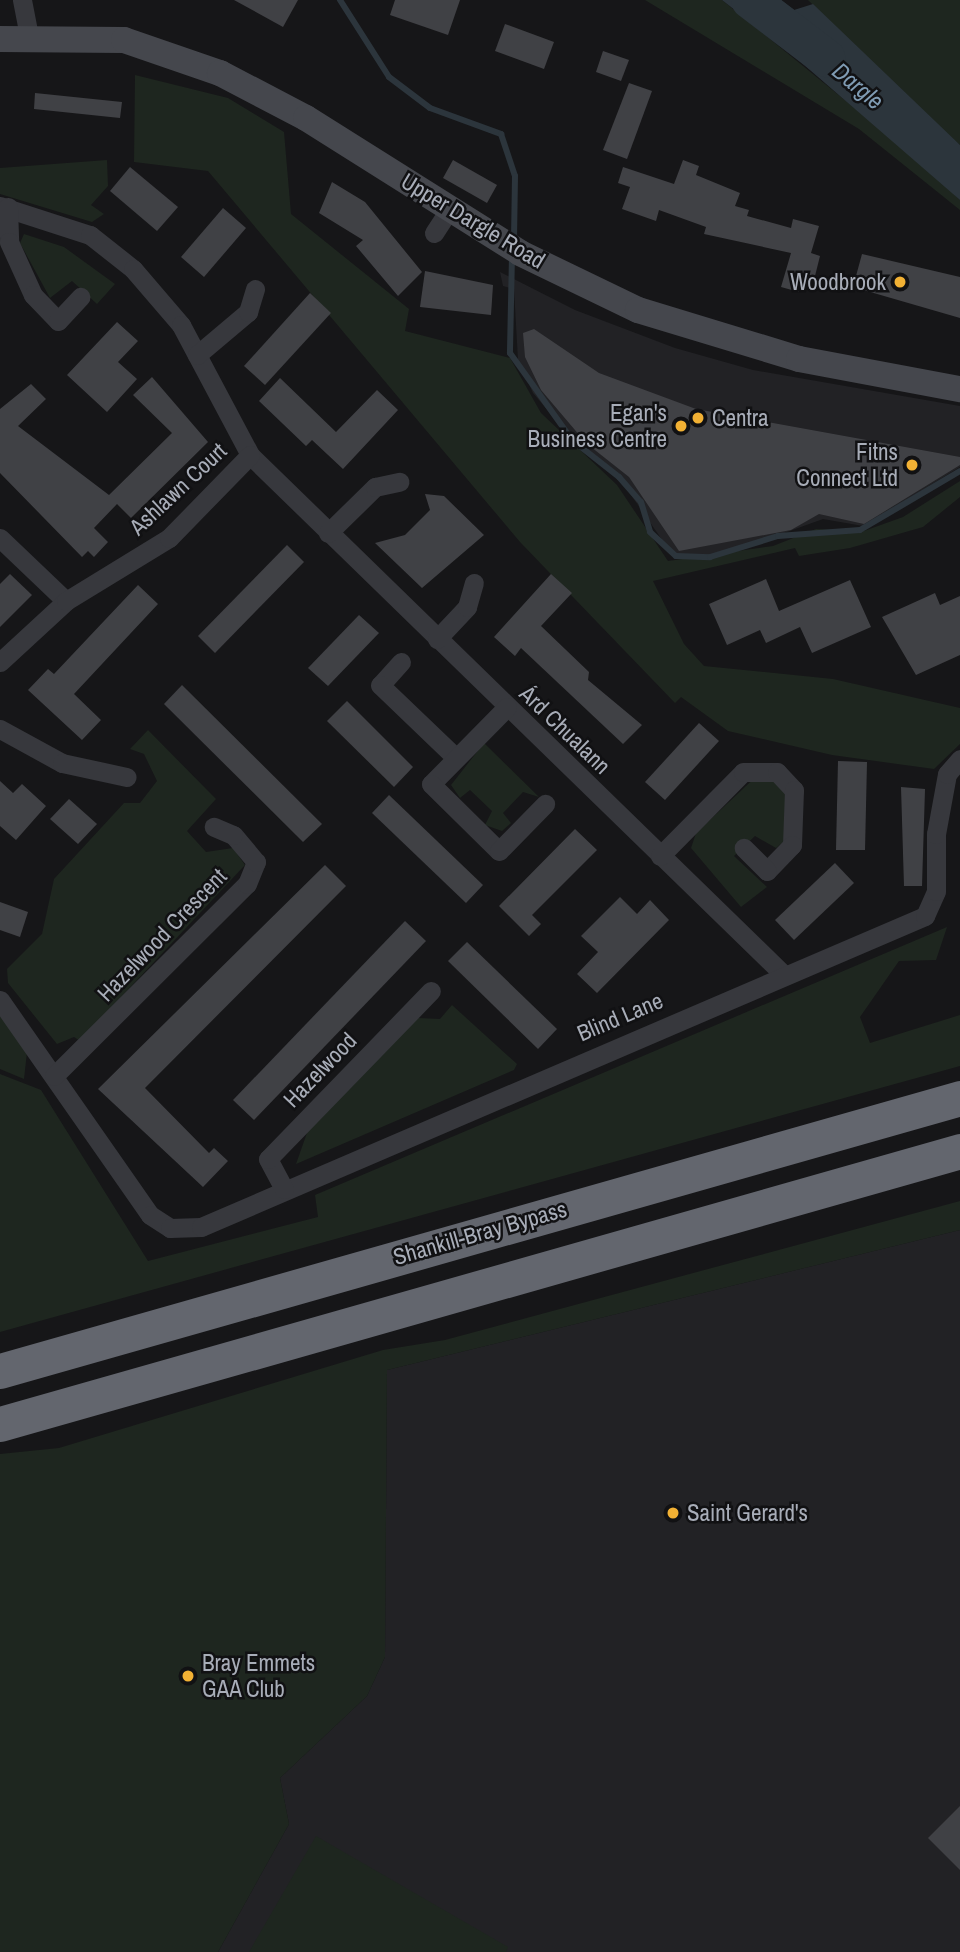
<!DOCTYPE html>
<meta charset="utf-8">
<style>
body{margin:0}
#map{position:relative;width:960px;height:1952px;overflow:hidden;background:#161618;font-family:"Archivo Narrow",sans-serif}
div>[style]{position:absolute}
.built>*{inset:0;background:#222225}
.green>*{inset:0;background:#1e261f}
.water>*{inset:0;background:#2c353c}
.stream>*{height:6px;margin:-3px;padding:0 3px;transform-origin:3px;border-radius:3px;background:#2c353c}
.river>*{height:38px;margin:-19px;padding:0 19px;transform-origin:19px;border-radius:19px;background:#2c353c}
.building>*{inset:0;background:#404145}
.street>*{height:19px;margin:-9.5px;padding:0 9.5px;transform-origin:9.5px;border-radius:9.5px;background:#37383d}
.secondary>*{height:26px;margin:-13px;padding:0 13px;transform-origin:13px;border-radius:13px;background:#45474d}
.highway>*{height:35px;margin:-17.5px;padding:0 17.5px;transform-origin:17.5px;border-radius:17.5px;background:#63666e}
.dots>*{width:19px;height:19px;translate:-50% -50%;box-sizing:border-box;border:4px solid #111113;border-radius:50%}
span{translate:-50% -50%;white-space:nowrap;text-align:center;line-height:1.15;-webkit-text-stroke:5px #111113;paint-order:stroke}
.street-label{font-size:23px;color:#a8adb8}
.poi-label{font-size:23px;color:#a8adb8}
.right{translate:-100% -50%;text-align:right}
.left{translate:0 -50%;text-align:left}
.water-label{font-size:24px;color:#7f9bb3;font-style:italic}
</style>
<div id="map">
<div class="built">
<div style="clip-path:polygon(500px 272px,575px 310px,675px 348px,753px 370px,960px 406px,960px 467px,863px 526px,823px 519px,726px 554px,674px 557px,622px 482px,577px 445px,533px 393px,518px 360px,514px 289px,503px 286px)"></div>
<div style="clip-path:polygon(960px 1230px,960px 1952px,218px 1952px,289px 1824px,280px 1778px,367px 1696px,385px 1657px,387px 1370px)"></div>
</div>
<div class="green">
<div style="clip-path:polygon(645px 0,722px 0,922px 163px,960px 200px,960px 210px,859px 129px)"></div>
<div style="clip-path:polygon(808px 0,960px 0,960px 145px,936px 126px)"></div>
<div style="clip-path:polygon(135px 75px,228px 98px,284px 132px,291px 214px,409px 309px,405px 331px,510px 358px,541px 413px,617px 485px,668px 561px,773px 546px,816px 529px,864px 531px,903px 517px,960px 481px,960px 497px,923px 527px,850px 548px,799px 556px,795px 548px,653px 581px,684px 644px,704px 666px,833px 679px,960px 708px,960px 744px,934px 769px,832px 755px,728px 731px,681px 697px,675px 703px,520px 542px,208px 171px,134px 162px)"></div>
<div style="clip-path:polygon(107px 160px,108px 186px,91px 205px,104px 214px,92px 222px,0 194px,0 168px)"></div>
<div style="clip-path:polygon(24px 234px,64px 247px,115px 284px,97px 304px,72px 281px,50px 298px,20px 243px)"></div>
<div style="clip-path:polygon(148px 730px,216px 799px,187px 831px,206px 852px,233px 848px,245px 865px,80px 1041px,74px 1037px,57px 1044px,8px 983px,7px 969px,42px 934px,54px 879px,124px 803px,140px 803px,157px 781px,144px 754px,130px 749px)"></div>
<div style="clip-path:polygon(484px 743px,539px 797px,523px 792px,503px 813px,511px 823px,502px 831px,485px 825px,492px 811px,470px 790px,460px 798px,451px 785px)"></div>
<div style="clip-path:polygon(762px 771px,787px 788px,787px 839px,776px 848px,755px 836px,734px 856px,767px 887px,741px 907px,691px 848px,696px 833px)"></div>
<div style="clip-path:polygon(947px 927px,936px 960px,899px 961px,860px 1017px,870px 1043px,960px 1015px,960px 1066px,0 1332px,0 1074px,41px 1090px,148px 1261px,318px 1217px,315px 1195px)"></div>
<div style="clip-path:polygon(452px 1005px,517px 1064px,514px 1070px,296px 1164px,308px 1130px,418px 1018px,440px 1019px)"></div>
<div style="clip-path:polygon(0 1012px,27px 1052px,24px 1079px,0 1069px)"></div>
<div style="clip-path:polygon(960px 1201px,960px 1230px,387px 1370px,385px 1657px,367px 1696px,280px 1778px,289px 1824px,218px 1952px,0 1952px,0 1454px,59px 1448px,383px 1350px,445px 1340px)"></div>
<div style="clip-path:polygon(316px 1836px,508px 1947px,506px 1952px,249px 1952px)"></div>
</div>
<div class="water">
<div style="clip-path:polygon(722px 0,781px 0,794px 10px,813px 4px,960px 145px,960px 200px,788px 51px,787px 33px,777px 19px,745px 18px)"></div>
</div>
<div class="stream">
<div style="left:340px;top:0;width:91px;rotate:57.5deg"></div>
<div style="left:389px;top:77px;width:51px;rotate:37.1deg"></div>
<div style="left:430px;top:108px;width:76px;rotate:20.1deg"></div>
<div style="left:501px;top:134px;width:44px;rotate:71.6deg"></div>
<div style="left:515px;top:176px;width:65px;rotate:90.9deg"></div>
<div style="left:512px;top:255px;width:98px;rotate:91.2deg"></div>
<div style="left:510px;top:353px;width:107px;rotate:54.5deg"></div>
<div style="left:572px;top:440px;width:60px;rotate:38.2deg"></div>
<div style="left:619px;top:477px;width:33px;rotate:49deg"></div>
<div style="left:641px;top:502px;width:31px;rotate:73deg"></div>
<div style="left:650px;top:532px;width:35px;rotate:43deg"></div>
<div style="left:676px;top:556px;width:34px;rotate:2deg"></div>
<div style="left:710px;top:557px;width:71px;rotate:-17.2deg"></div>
<div style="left:778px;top:536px;width:82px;rotate:-4.2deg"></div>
<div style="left:860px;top:530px;width:116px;rotate:-30.5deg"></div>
</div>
<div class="river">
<div style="left:750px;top:0;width:96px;rotate:37.3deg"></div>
</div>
<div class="building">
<div style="clip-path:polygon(234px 0,298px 0,283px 27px)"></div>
<div style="clip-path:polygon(395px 0,460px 0,448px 35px,390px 15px)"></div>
<div style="clip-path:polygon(505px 24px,554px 42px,544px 69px,495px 51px)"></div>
<div style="clip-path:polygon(603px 51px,629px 60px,621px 81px,596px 72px)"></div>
<div style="clip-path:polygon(629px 83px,652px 91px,627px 159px,603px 150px)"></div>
<div style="clip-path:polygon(35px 93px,122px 102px,120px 118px,34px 109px)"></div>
<div style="clip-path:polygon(453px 160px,497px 185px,487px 203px,443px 178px)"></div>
<div style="clip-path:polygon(683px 160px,699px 166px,696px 175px,740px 193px,735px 206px,749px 210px,747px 216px,791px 228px,793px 219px,819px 226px,811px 253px,820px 256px,815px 276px,805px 274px,799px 292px,781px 287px,791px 253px,704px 234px,706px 227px,659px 210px,656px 221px,622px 209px,630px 187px,618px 183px,623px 167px,674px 184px)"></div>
<div style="clip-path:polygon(130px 167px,178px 207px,157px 231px,110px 191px)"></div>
<div style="clip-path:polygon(332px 182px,365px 202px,422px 272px,398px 296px,356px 246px,363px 240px,319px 213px)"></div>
<div style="clip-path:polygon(223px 208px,246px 228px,204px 277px,181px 257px)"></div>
<div style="clip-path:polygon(862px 254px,960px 277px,960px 318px,853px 287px)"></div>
<div style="clip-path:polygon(425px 271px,493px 285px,491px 315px,420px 307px)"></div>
<div style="clip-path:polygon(310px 293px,331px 313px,265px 385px,244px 366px)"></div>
<div style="clip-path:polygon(117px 322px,138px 341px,118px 362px,137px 379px,107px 412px,67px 375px)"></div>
<div style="clip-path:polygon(534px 329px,599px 373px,696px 409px,960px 457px,960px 465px,864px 524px,819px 514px,791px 530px,679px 551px,629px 477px,586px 443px,541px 390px,525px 357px,523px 333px)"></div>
<div style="clip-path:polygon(152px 377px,208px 442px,131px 518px,117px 504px,94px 528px,108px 542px,94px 557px,88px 551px,82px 557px,0 473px,0 409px,31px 384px,46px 399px,18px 426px,109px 495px,172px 433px,133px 395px)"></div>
<div style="clip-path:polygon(280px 378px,336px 432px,377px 390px,398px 410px,343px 469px,312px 440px,306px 446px,259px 401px)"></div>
<div style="clip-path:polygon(425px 494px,444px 496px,484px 535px,422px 588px,375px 543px,405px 535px,430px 510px)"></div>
<div style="clip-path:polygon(287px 545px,304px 562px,215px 653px,198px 636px)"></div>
<div style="clip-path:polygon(10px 574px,32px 595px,0 627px,0 584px)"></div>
<div style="clip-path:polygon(551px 574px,572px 593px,541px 626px,589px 672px,588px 680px,642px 725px,623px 744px,521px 648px,515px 656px,494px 637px)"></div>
<div style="clip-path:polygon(766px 579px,779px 611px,850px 580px,871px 627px,812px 653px,800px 627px,766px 643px,760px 630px,727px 645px,709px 604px)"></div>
<div style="clip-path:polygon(138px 585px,158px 604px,74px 694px,101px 720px,82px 740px,28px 690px,48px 669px,54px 674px)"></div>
<div style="clip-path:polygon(935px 593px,940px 605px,960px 596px,960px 655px,916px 675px,882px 617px)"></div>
<div style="clip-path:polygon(359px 615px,379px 633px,328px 686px,308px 668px)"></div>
<div style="clip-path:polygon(182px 685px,322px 824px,303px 842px,164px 704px)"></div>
<div style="clip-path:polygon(347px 701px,413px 767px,394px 787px,327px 721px)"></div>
<div style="clip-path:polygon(699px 723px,719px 741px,665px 800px,645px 782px)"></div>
<div style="clip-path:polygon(838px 761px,867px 762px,865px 850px,836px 850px)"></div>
<div style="clip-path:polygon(0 781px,13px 793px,22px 784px,46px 806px,16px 840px,0 826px)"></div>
<div style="clip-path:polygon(901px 787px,925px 789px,922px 886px,904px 886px)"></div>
<div style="clip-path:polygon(389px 795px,483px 885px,466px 903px,372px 813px)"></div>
<div style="clip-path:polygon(69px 799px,97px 824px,78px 844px,50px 819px)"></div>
<div style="clip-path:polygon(575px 829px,597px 850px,532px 915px,541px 924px,529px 936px,499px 906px)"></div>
<div style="clip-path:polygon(835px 863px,854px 883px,794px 940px,775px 920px)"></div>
<div style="clip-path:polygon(325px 865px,346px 886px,145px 1088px,209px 1153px,214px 1148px,228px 1161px,203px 1187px,98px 1089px)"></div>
<div style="clip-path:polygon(620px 897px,637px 914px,650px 900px,669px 920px,597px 993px,577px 974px,598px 952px,581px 936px)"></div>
<div style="clip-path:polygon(0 902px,28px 912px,20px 937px,0 930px)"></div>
<div style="clip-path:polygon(405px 921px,426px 941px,254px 1120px,233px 1100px)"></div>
<div style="clip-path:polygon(467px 942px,557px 1029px,538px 1049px,448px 961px)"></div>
<div style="clip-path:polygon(960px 1806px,960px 1870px,928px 1838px)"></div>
</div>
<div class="street">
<div style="left:22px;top:0;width:38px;rotate:79deg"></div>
<div style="left:0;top:206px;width:95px;rotate:17.9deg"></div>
<div style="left:90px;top:235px;width:55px;rotate:38.3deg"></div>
<div style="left:133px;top:269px;width:74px;rotate:49.4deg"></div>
<div style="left:181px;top:325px;width:147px;rotate:62deg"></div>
<div style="left:250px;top:455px;width:744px;rotate:44.24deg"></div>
<div style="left:8px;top:207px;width:35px;rotate:88deg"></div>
<div style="left:9px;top:242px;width:58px;rotate:65.6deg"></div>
<div style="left:33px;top:295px;width:36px;rotate:46deg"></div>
<div style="left:58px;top:321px;width:33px;rotate:-47deg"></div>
<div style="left:434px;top:233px;width:30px;rotate:-57deg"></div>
<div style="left:197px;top:355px;width:67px;rotate:-40.1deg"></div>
<div style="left:248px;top:312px;width:24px;rotate:-73deg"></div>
<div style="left:328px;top:533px;width:66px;rotate:-44.4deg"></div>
<div style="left:375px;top:487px;width:25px;rotate:-12deg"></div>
<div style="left:0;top:538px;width:91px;rotate:43.7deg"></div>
<div style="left:437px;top:639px;width:44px;rotate:-46.8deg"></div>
<div style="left:467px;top:607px;width:25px;rotate:-74deg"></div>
<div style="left:0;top:662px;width:90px;rotate:-42.7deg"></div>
<div style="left:66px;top:601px;width:121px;rotate:-31.5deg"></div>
<div style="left:169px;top:538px;width:116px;rotate:-45.7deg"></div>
<div style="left:401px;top:662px;width:31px;rotate:132deg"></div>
<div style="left:380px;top:685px;width:105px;rotate:43.8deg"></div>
<div style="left:507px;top:707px;width:108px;rotate:134.6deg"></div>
<div style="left:431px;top:784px;width:95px;rotate:44.6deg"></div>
<div style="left:499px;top:851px;width:66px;rotate:-45.6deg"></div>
<div style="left:0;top:729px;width:71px;rotate:28.7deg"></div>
<div style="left:62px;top:763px;width:66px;rotate:12.2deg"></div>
<div style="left:660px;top:856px;width:118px;rotate:-45.3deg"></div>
<div style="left:743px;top:772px;width:34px"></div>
<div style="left:777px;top:772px;width:25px;rotate:47deg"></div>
<div style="left:794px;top:790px;width:55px;rotate:92.1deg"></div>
<div style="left:792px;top:845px;width:36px;rotate:134deg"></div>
<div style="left:767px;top:871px;width:33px;rotate:-135deg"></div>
<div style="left:0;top:1000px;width:262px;rotate:55.1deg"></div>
<div style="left:150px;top:1215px;width:24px;rotate:33deg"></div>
<div style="left:170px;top:1228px;width:31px;rotate:-2deg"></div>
<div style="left:201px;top:1227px;width:788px;rotate:-23.25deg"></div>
<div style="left:925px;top:916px;width:27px;rotate:-66deg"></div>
<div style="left:936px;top:891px;width:57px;rotate:-90deg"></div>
<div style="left:936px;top:834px;width:61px;rotate:-79.6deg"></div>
<div style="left:947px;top:774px;width:20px;rotate:-49deg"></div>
<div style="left:54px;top:1076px;width:272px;rotate:-44.9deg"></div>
<div style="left:247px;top:884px;width:24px;rotate:-68deg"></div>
<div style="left:256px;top:862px;width:35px;rotate:-130deg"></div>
<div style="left:233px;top:835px;width:21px;rotate:-157deg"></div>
<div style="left:284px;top:1189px;width:34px;rotate:-118deg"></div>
<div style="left:268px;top:1159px;width:234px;rotate:-45.9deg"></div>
</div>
<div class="secondary">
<div style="left:0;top:39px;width:124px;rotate:0.5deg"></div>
<div style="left:124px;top:40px;width:102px;rotate:19deg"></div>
<div style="left:220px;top:73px;width:97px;rotate:27.6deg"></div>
<div style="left:306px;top:118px;width:253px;rotate:32.2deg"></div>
<div style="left:520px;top:253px;width:131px;rotate:25.8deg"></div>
<div style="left:638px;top:310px;width:168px;rotate:16.9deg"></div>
<div style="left:799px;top:359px;width:164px;rotate:10.6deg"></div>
</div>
<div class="highway">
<div style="left:0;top:1371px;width:998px;rotate:-15.87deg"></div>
<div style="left:0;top:1424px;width:998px;rotate:-15.87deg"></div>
</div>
<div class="dots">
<div style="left:900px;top:282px;background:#f2b134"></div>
<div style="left:698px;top:418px;background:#f2b134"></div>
<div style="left:681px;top:426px;background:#f2b134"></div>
<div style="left:912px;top:465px;background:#f2b134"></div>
<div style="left:673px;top:1513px;background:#f2b134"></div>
<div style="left:188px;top:1676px;background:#f2b134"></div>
</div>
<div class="street-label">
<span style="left:473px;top:221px;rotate:31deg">Upper Dargle Road</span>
<span style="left:178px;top:489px;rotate:-43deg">Ashlawn Court</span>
<span style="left:565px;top:730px;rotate:44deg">Árd Chualann</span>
<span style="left:162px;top:935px;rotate:-46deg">Hazelwood Crescent</span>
<span style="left:620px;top:1017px;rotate:-23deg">Blind Lane</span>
<span style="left:320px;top:1070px;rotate:-46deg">Hazelwood</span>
<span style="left:480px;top:1233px;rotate:-16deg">Shankill-Bray Bypass</span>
</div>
<div class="poi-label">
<span class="right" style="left:886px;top:282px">Woodbrook</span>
<span class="right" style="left:667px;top:426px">Egan's<br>Business Centre</span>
<span class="left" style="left:712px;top:418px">Centra</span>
<span class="right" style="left:898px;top:465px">Fitns<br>Connect Ltd</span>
<span class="left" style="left:687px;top:1513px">Saint Gerard's</span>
<span class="left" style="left:202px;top:1676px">Bray Emmets<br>GAA Club</span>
</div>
<div class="water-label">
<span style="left:858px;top:86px;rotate:40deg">Dargle</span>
</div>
</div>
